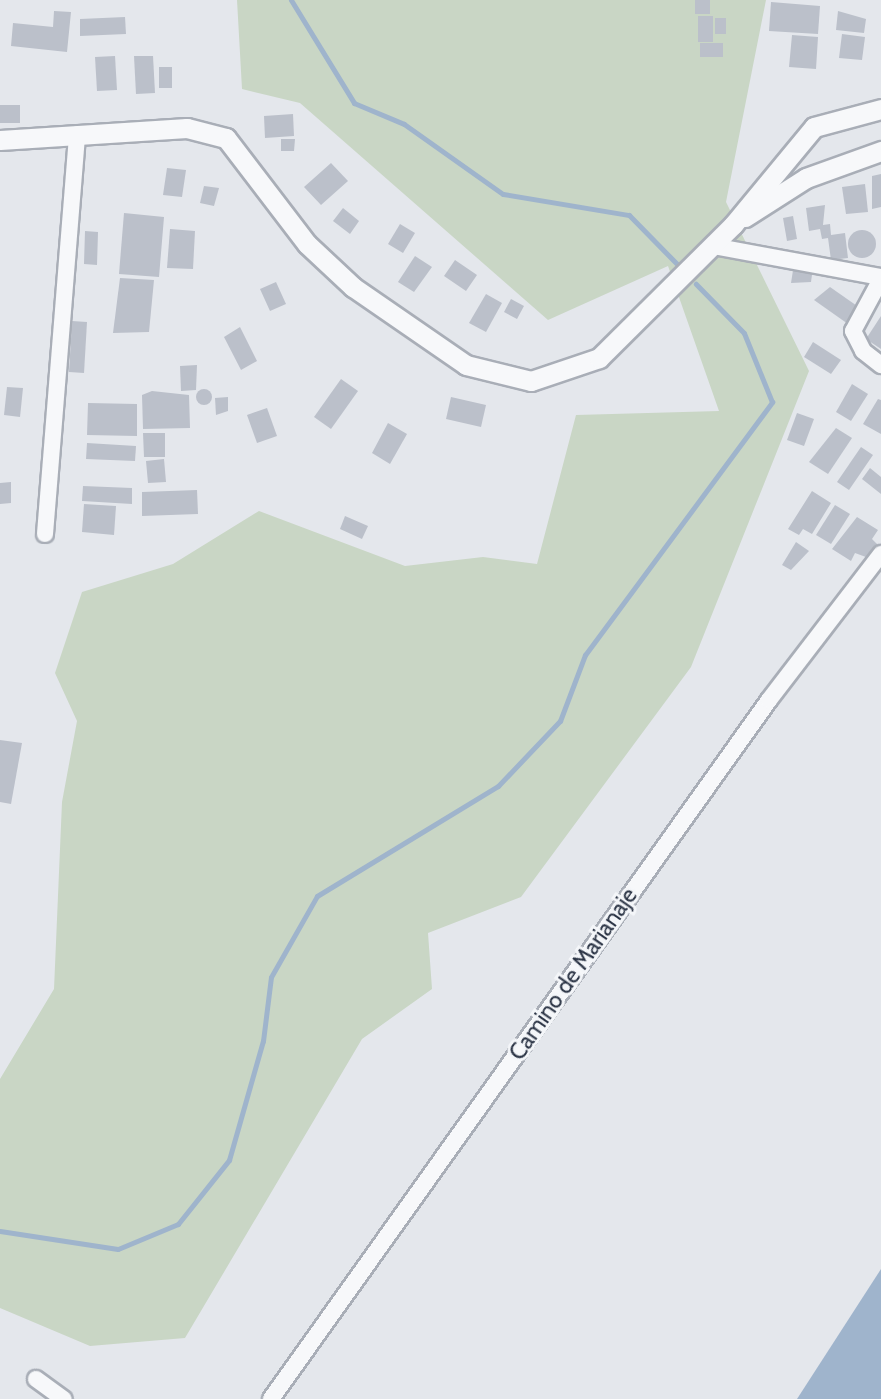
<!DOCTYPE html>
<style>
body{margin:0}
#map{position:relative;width:881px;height:1399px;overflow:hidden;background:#e4e7ec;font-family:Cabin,sans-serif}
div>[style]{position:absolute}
.green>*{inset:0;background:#c9d6c5}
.water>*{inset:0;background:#9fb4cc}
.stream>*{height:5px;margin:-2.5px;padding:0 2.5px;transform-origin:2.5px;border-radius:2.5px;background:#9fb4cc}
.building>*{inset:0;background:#bbc0ca}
.round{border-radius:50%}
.roads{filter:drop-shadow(2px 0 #a9aeb7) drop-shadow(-2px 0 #a9aeb7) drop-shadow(0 2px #a9aeb7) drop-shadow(0 -2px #a9aeb7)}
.minor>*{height:16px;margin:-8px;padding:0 8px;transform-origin:8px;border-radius:8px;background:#f7f8fa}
.tertiary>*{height:19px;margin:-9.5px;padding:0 9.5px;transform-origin:9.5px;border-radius:9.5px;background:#f7f8fa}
span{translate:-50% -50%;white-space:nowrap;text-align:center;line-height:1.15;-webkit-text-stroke:6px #f4f6f9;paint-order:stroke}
.street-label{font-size:23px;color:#2b3445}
</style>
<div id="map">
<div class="green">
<div style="clip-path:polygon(237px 0,766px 0,726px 202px,809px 371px,691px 667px,521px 897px,428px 933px,432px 989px,362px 1039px,185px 1338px,90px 1346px,0 1308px,0 1079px,54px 989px,62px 802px,77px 721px,55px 673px,82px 592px,173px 564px,259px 511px,405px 566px,483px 557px,537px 564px,576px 415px,719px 411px,668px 266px,548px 320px,300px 103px,242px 89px)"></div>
</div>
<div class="water">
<div style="clip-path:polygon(881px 1269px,881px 1399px,797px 1399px)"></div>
</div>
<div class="stream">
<div style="left:291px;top:0;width:121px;rotate:58.5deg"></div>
<div style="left:354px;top:103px;width:54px;rotate:22.8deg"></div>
<div style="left:404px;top:124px;width:121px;rotate:35.3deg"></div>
<div style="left:503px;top:194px;width:128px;rotate:9.5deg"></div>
<div style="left:629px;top:215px;width:69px;rotate:45.6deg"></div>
<div style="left:0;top:1231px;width:119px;rotate:8.7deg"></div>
<div style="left:118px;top:1249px;width:65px;rotate:-22.6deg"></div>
<div style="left:178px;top:1224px;width:82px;rotate:-51.4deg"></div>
<div style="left:229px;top:1160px;width:124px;rotate:-74.1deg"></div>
<div style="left:263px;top:1041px;width:64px;rotate:-82.9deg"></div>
<div style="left:271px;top:977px;width:93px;rotate:-60.4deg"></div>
<div style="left:317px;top:896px;width:212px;rotate:-31.3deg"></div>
<div style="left:498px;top:786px;width:90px;rotate:-46.4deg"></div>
<div style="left:560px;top:721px;width:71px;rotate:-69.3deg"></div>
<div style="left:585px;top:655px;width:315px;rotate:-53.5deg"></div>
<div style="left:772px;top:402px;width:74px;rotate:-112.1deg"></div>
<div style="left:744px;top:333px;width:69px;rotate:-134.4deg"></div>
</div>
<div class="building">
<div style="clip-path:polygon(695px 0,710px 0,710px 14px,695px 14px)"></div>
<div style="clip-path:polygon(771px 2px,820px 6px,818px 34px,769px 31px)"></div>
<div style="clip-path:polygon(54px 11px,71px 12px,67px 52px,11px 46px,13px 23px,53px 27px)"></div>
<div style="clip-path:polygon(838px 11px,866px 19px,864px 33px,836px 30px)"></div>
<div style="clip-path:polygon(698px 16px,713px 16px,713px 42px,698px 42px)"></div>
<div style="clip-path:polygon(125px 17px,126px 34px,80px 36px,80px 19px)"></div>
<div style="clip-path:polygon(715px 18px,726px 18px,726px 34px,715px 34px)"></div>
<div style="clip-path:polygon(842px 34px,865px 37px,862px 60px,839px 58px)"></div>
<div style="clip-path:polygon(792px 35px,818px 37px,816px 69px,789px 67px)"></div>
<div style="clip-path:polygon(700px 43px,723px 43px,723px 57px,700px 57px)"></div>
<div style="clip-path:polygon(115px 56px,117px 90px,97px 91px,95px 57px)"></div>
<div style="clip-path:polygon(134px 56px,153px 56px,155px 93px,136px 94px)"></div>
<div style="clip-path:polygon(159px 67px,172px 67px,172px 88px,159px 88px)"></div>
<div style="clip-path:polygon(0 105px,20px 105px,20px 123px,0 123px)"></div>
<div style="clip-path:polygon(293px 114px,294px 136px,265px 138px,264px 116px)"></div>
<div style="clip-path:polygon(281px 139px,295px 139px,294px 151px,281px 151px)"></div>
<div style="clip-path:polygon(331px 163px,348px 181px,321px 205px,304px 187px)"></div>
<div style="clip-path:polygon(167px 168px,186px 170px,182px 197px,163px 195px)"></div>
<div style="clip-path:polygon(881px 174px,881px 207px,872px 209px,872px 176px)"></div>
<div style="clip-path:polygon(865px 184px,868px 212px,846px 214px,842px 187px)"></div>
<div style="clip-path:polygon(204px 186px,219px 188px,214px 206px,200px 203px)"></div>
<div style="clip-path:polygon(825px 205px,823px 225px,830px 224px,831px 235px,845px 233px,848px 258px,831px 260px,828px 238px,822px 239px,820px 229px,809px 231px,806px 208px)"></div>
<div style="clip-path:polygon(343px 208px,359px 221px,350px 234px,333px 221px)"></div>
<div style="clip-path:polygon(124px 213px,164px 217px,159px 277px,119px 274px)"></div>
<div style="clip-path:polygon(793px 216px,797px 239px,787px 241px,783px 218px)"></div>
<div style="clip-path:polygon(400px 224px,415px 233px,403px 253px,388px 244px)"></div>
<div style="clip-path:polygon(170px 229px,195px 231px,193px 269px,167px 268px)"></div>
<div class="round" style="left:848px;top:230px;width:28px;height:28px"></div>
<div style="clip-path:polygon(85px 231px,98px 232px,97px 265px,84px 264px)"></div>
<div style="clip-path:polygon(415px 256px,432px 267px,414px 292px,398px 282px)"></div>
<div style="clip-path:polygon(455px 260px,477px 275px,466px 291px,444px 276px)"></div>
<div style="clip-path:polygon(794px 264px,813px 267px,811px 282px,791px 283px)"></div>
<div style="clip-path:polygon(120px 278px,154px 280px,149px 332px,113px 333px)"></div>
<div style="clip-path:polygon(276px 282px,286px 304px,270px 311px,260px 289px)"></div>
<div style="clip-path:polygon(830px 287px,860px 308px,848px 324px,814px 300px)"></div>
<div style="clip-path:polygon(486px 294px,502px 303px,486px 332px,469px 323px)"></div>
<div style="clip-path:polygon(511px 299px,524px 306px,517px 319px,504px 312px)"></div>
<div style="clip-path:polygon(881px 316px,881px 349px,866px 339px)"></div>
<div style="clip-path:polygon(72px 321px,87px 322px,84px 373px,69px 372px)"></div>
<div style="clip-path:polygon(240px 327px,257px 361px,241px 370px,224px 337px)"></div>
<div style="clip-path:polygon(813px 342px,841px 360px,831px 374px,804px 357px)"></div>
<div style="clip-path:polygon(197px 365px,196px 390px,181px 391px,180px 366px)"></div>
<div style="clip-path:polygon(341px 379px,358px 391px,331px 429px,314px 417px)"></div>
<div style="clip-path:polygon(852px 384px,868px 394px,851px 421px,836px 412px)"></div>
<div style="clip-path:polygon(7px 387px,23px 388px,20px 417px,4px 415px)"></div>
<div class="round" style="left:196px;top:389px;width:16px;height:16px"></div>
<div style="clip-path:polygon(152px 391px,189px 395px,190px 428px,143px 429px,142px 395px)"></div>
<div style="clip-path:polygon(228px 397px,228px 411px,216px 415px,215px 398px)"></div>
<div style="clip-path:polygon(451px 397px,486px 405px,481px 427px,446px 419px)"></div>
<div style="clip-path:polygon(878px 399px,881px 400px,881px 434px,863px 424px)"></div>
<div style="clip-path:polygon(88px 403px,137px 404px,137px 436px,87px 435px)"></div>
<div style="clip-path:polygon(267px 408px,277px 436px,257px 443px,247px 415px)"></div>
<div style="clip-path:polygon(797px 413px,814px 419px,804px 446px,787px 440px)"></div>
<div style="clip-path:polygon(388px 423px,407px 434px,390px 464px,372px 453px)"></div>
<div style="clip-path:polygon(836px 428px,852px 438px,828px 474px,809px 462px)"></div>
<div style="clip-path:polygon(143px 433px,165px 433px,165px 457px,144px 457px)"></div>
<div style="clip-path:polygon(87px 443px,136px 446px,135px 461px,86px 459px)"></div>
<div style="clip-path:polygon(861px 447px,873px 455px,849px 490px,837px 482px)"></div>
<div style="clip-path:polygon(164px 459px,166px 482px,148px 483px,146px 461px)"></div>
<div style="clip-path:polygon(870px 468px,881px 477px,881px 494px,862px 479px)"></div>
<div style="clip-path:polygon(11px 482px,11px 503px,0 504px,0 483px)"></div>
<div style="clip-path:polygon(83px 486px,132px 488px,132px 504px,82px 501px)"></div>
<div style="clip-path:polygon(197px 490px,198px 514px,142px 516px,142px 492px)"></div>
<div style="clip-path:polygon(812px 491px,831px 503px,812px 534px,803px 529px,799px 535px,788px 529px)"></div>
<div style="clip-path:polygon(84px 504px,116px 506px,114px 535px,82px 532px)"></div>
<div style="clip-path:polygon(835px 505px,850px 514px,831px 544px,816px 535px)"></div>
<div style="clip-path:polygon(345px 516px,368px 526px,362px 539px,340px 529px)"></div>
<div style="clip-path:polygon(857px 517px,878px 530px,872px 539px,881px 548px,874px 560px,855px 553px,851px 561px,832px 549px)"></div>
<div style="clip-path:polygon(796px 542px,809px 551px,791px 570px,782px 565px)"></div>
<div style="clip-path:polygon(0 740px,22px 743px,11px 804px,0 802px)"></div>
</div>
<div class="roads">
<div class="minor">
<div style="left:713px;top:246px;width:171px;rotate:10.5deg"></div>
<div style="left:881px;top:279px;width:59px;rotate:118.3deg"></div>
<div style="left:853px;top:331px;width:22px;rotate:63deg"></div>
<div style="left:863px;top:351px;width:23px;rotate:38deg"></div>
<div style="left:45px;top:534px;width:401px;rotate:-85.4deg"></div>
<div style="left:36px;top:1379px;width:34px;rotate:36deg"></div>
<div style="left:271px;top:1399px;width:858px;rotate:-54.53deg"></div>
<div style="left:769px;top:700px;width:184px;rotate:-52.5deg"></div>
</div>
<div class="tertiary">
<div style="left:0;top:140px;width:187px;rotate:-3.7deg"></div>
<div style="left:187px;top:128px;width:40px;rotate:14.4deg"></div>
<div style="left:226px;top:138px;width:133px;rotate:52.6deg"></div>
<div style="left:307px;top:244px;width:63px;rotate:43.1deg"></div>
<div style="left:353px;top:287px;width:137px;rotate:34.6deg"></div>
<div style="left:466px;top:365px;width:67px;rotate:13.8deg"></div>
<div style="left:531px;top:381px;width:72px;rotate:-18.7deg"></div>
<div style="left:599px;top:358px;width:189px;rotate:-44.8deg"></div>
<div style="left:733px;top:225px;width:127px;rotate:-50.4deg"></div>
<div style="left:814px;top:127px;width:69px;rotate:-15deg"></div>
<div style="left:745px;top:217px;width:72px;rotate:-32.6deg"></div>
<div style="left:806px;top:178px;width:80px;rotate:-19.8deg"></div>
</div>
</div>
<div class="street-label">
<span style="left:573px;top:974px;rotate:-55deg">Camino de Marianaje</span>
</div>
</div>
